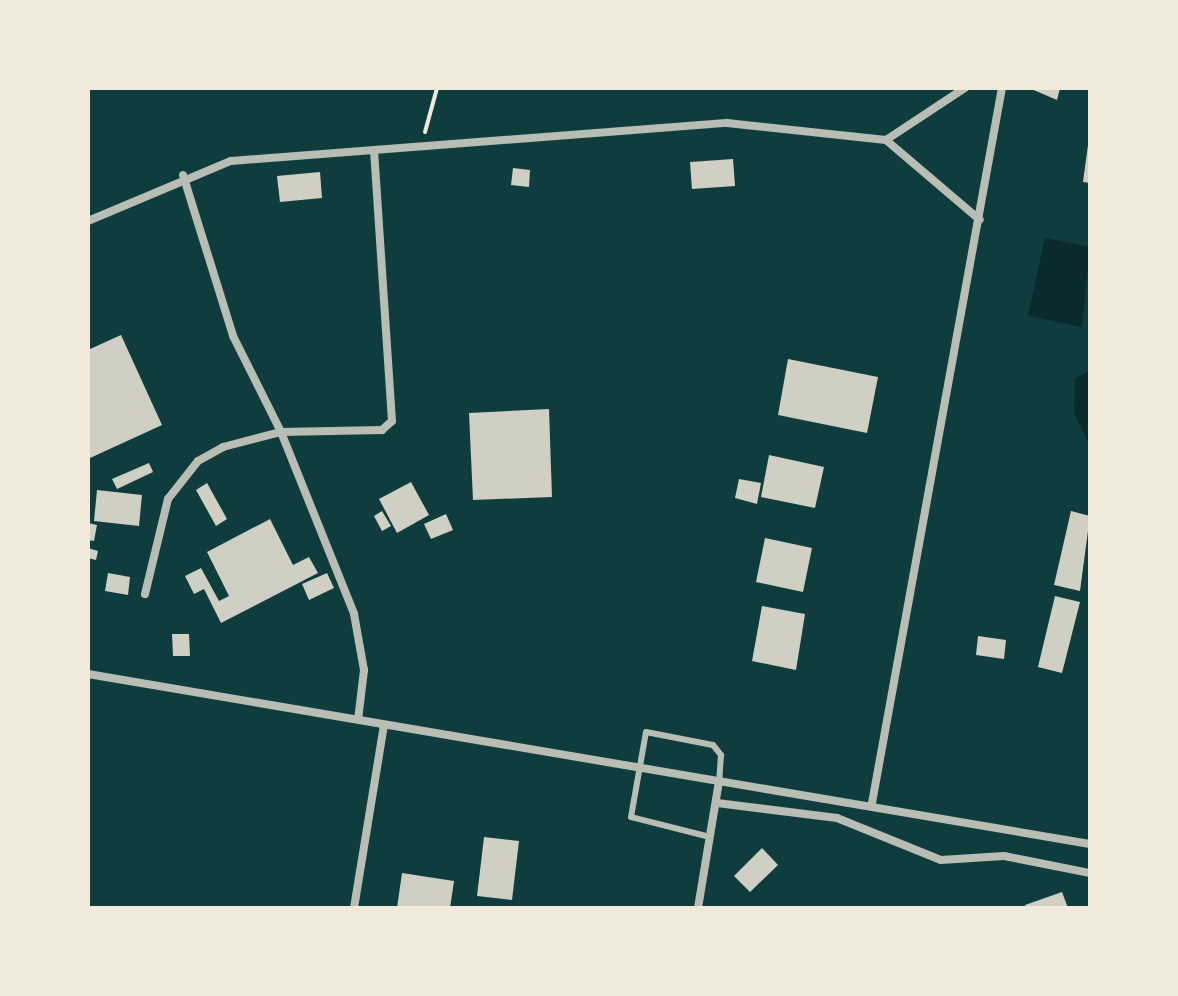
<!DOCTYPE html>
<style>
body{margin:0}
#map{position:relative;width:1178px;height:996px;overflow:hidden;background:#0f3d3e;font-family:"Noto Sans",sans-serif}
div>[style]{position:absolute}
.water>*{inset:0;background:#0a2a2b}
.building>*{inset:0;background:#cfcfc3}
.path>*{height:4px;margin:-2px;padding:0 2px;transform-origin:2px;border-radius:2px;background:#f1e9da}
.service>*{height:6px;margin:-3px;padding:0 3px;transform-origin:3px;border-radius:3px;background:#b8beb3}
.minor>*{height:8px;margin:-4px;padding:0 4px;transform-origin:4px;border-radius:4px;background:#b8beb3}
span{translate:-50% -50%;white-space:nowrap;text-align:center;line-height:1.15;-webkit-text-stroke:6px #f1e9da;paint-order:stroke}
.frame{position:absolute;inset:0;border:90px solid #f1e9da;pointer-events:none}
</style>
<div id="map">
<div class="water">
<div style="clip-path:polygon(1045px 238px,1090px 247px,1082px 327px,1028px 316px)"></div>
<div style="clip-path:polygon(1090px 370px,1090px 445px,1074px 413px,1075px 379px)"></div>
</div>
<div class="building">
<div style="clip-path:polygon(1029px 88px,1060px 88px,1057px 100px)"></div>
<div style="clip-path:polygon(1088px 145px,1090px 145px,1090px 183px,1083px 182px)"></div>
<div style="clip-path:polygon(733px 159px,735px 186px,692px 189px,690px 162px)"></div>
<div style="clip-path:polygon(513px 168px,530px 170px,529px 187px,511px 185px)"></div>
<div style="clip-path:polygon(320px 172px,322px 198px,280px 202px,277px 176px)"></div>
<div style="clip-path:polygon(121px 335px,162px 425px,90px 458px,88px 350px)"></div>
<div style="clip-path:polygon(788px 359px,878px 377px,867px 433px,778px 415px)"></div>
<div style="clip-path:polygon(549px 409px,552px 497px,473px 500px,469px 413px)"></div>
<div style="clip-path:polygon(769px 455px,824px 467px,815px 508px,761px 497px)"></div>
<div style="clip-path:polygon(149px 463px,153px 472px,117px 489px,112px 479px)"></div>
<div style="clip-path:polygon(739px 479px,761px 483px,757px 504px,735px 498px)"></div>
<div style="clip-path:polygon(411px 482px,429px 515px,397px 533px,379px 499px)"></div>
<div style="clip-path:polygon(207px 483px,227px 519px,216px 526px,196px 490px)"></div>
<div style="clip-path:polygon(97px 490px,142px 495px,139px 526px,94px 521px)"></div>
<div style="clip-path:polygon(382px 511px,391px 526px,382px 531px,374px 516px)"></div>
<div style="clip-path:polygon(1071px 511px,1090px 516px,1080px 591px,1054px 585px)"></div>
<div style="clip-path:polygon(446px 514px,453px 530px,431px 539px,424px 524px)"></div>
<div style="clip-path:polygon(270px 519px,293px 565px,309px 557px,318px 573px,221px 623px,204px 589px,194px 594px,185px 576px,201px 568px,219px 601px,229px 596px,207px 552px)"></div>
<div style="clip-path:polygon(88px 523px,97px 525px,94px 541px,88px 540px)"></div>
<div style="clip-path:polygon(765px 538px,812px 548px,803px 592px,756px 582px)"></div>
<div style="clip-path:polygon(88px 548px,98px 551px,96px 560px,88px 558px)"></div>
<div style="clip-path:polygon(108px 573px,130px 577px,128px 595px,105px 591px)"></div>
<div style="clip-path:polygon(327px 573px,334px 588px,309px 600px,302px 584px)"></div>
<div style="clip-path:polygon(1055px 596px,1080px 602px,1062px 673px,1038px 667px)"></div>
<div style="clip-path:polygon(762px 606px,805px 614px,796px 670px,752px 661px)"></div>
<div style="clip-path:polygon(172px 634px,189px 634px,190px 656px,173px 656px)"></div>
<div style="clip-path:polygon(978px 636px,1006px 640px,1004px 659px,976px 655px)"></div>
<div style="clip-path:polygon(484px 837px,519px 841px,512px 900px,477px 896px)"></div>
<div style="clip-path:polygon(762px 848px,778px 865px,750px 892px,734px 876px)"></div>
<div style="clip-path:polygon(402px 873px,454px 881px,450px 908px,397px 908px)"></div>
<div style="clip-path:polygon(1062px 892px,1068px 908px,1026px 908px,1025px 905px)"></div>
</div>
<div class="path">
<div style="left:425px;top:132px;width:46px;rotate:-74.7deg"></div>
</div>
<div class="service">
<div style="left:710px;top:837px;width:81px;rotate:-165.8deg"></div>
<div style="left:631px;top:817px;width:86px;rotate:-80deg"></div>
<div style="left:646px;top:732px;width:68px;rotate:11deg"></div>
<div style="left:713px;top:745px;width:13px;rotate:51deg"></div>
<div style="left:721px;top:755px;width:26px;rotate:94deg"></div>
</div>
<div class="minor">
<div style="left:886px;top:140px;width:95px;rotate:-33.4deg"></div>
<div style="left:183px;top:175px;width:169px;rotate:72.7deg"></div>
<div style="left:233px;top:336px;width:107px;rotate:63.4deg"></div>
<div style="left:281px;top:432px;width:196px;rotate:68.1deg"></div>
<div style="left:354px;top:614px;width:57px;rotate:79.9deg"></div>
<div style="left:364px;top:670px;width:50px;rotate:96.8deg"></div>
<div style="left:88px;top:221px;width:155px;rotate:-22.8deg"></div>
<div style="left:231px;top:161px;width:497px;rotate:-4.4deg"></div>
<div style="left:727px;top:123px;width:160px;rotate:6.1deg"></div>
<div style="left:886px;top:140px;width:123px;rotate:40.4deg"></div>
<div style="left:145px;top:594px;width:98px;rotate:-76.4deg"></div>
<div style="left:168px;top:499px;width:48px;rotate:-51.7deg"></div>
<div style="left:198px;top:461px;width:29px;rotate:-29deg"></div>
<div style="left:223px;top:447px;width:60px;rotate:-14.5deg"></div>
<div style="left:281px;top:432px;width:101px;rotate:-1.1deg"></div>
<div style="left:382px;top:430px;width:13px;rotate:-42deg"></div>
<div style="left:392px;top:421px;width:270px;rotate:-93.8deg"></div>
<div style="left:88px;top:674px;width:1016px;rotate:9.63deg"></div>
<div style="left:717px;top:803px;width:121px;rotate:7.1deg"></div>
<div style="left:837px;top:818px;width:112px;rotate:22deg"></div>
<div style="left:941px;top:860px;width:63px;rotate:-3.6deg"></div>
<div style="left:1004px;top:856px;width:88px;rotate:11.2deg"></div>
<div style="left:872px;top:803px;width:727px;rotate:-79.7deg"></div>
<div style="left:354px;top:908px;width:185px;rotate:-80.7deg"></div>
<div style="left:698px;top:908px;width:129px;rotate:-80.6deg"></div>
</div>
<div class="frame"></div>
</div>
